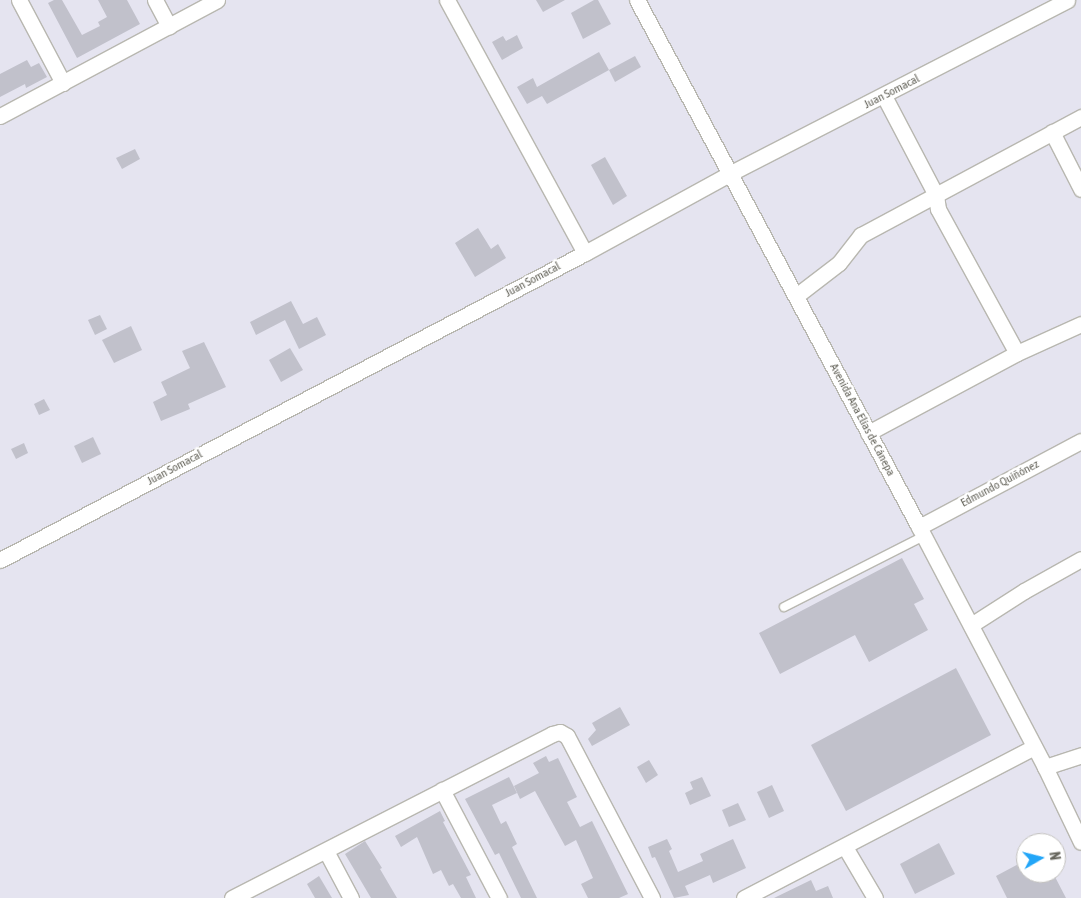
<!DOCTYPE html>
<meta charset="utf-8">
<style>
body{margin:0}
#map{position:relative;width:1081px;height:898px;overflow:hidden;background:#e5e4f0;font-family:"Asap Condensed",sans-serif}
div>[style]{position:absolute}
.building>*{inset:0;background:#c1c1cb}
.roads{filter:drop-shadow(1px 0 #b8b7b0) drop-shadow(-1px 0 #b8b7b0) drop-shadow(0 1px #b8b7b0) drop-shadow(0 -1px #b8b7b0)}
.lane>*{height:8px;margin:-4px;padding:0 4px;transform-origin:4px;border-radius:4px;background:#fff}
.street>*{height:15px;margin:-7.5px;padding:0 7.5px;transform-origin:7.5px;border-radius:7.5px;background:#fff}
.secondary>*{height:15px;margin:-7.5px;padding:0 7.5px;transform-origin:7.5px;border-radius:7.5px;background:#fff}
span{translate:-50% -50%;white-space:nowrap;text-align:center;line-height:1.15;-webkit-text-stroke:5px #fff;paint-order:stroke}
.street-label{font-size:12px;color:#66655c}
.north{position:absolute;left:1016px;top:833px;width:50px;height:50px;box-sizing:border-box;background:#fff;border:1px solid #c2c1be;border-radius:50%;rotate:82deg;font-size:14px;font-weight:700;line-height:20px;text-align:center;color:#66655c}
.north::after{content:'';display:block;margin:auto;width:18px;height:22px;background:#23a6f8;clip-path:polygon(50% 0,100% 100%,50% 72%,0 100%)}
</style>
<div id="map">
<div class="building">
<div style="clip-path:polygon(54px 0,62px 0,82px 35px,100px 26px,98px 22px,107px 17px,98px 0,127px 0,140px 24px,77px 58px,48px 3px)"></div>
<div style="clip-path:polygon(536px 0,565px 0,543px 12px)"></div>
<div style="clip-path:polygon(594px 0,598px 0,611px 24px,583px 39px,571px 13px)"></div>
<div style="clip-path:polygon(517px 35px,523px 48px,502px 60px,492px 42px,503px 36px,506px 41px)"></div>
<div style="clip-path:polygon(599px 52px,609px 70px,547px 104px,542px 96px,527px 104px,517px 87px,533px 78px,537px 87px)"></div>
<div style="clip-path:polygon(635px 56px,641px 67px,615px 82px,609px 70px)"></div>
<div style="clip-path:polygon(27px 60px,31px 67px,39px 63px,47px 77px,26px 88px,25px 84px,0 97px,0 74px)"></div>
<div style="clip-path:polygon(135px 149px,140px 159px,122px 169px,116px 158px)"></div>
<div style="clip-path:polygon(605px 157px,627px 196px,613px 205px,591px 165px)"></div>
<div style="clip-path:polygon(478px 228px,491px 249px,498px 244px,506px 258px,475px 277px,455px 243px)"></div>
<div style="clip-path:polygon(291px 301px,303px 324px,317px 317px,326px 335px,299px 349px,285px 320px,256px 335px,250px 322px)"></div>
<div style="clip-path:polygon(100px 315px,107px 329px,95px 335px,88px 320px)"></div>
<div style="clip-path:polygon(131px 326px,142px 350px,114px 363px,102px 340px)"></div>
<div style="clip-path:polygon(204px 342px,226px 387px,188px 404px,190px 409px,161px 421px,153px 402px,167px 395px,161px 382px,190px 368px,182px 351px)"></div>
<div style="clip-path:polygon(290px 348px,303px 370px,281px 382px,269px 360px)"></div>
<div style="clip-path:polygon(44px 399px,50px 410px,39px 415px,34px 404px)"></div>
<div style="clip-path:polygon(93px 437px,101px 454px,82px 463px,74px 446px)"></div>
<div style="clip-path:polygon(24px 443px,28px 453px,16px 459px,11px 449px)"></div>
<div style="clip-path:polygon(902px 558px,924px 599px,914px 604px,928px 630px,869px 662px,855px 635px,780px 674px,759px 633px)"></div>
<div style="clip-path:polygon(956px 668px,991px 735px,846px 811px,811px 745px)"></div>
<div style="clip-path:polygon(620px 707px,630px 725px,592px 746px,588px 739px,596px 730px,592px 723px)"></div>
<div style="clip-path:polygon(546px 756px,549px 762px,558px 758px,577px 797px,567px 802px,580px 827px,592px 821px,628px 894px,619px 898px,588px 898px,581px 884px,593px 878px,576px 840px,565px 846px,535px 791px,520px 799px,514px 786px,539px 773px,533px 763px)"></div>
<div style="clip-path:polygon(649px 760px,658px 775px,646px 783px,637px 767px)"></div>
<div style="clip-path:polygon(509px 777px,517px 793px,492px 805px,501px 824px,506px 821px,517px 844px,512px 847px,537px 898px,521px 898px,499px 853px,495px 855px,465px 799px)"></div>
<div style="clip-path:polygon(702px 777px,711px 796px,690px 805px,685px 793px,693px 789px,690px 782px)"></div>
<div style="clip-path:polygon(772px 785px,784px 811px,769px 818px,757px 792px)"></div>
<div style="clip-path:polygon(738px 803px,746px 820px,729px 827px,722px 810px)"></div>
<div style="clip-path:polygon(440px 811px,445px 821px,443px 822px,471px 875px,466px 877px,476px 898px,461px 898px,453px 884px,449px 886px,441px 870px,433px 874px,417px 837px,401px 847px,395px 836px)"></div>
<div style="clip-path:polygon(667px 839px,672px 849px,669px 851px,678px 872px,703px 861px,700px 854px,733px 839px,746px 868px,713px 883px,710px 875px,685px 886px,689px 895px,674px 898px,655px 857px,652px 858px,648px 847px)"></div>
<div style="clip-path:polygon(365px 841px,382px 868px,380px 869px,397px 898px,371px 898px,345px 854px)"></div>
<div style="clip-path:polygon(939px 843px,955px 874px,915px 894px,900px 864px)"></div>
<div style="clip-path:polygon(1026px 860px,1026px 873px,1053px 873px,1066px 898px,1007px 898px,996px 876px)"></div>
<div style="clip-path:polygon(319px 876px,332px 898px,315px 898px,307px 884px)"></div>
<div style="clip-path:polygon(811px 880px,816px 891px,828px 886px,833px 898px,774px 898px)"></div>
</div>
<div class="roads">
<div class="lane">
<div style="left:784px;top:607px;width:157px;rotate:-26.9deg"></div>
</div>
<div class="street">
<div style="left:19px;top:0;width:94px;rotate:62.1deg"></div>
<div style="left:155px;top:0;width:30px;rotate:62deg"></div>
<div style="left:447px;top:0;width:288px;rotate:61.4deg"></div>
<div style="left:884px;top:96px;width:112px;rotate:62.3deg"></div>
<div style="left:936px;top:195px;width:14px;rotate:82deg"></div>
<div style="left:938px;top:209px;width:164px;rotate:61.3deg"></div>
<div style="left:0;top:116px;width:246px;rotate:-28.1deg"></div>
<div style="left:1052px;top:132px;width:64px;rotate:63deg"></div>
<div style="left:796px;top:296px;width:54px;rotate:-37.5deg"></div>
<div style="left:839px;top:263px;width:36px;rotate:-52deg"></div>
<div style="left:861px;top:235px;width:250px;rotate:-28.2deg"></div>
<div style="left:868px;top:433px;width:169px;rotate:-28.2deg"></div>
<div style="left:1017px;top:353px;width:70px;rotate:-24.4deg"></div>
<div style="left:919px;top:527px;width:183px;rotate:-28deg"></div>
<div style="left:0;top:560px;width:661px;rotate:-27.69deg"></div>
<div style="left:585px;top:253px;width:166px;rotate:-28.7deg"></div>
<div style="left:731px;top:173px;width:378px;rotate:-27.2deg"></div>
<div style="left:971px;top:625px;width:63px;rotate:-32.7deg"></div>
<div style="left:1024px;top:591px;width:65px;rotate:-29.3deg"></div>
<div style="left:1045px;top:767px;width:38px;rotate:-18deg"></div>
<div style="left:442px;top:790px;width:122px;rotate:62.2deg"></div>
<div style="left:845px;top:847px;width:59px;rotate:59.5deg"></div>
<div style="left:326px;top:851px;width:53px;rotate:62deg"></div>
<div style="left:232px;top:898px;width:360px;rotate:-27.1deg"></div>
<div style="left:552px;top:734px;width:8px;rotate:-14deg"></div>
<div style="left:560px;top:732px;width:8px;rotate:30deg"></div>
<div style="left:567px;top:736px;width:183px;rotate:62.3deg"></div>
<div style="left:744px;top:898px;width:327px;rotate:-27.5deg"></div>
</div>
<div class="secondary">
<div style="left:637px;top:0;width:598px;rotate:61.85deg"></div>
<div style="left:919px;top:527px;width:271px;rotate:62.3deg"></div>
<div style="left:1045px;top:767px;width:83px;rotate:64.4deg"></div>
</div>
</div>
<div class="street-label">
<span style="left:892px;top:92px;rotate:-27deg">Juan Somacal</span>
<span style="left:533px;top:280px;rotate:-28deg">Juan Somacal</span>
<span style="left:862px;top:420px;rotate:62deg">Avenida Ana Elías de Cánepa</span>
<span style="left:175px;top:468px;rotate:-28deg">Juan Somacal</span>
<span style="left:1000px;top:484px;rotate:-28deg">Edmundo Quiñónez</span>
</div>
<div class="north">N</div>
</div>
